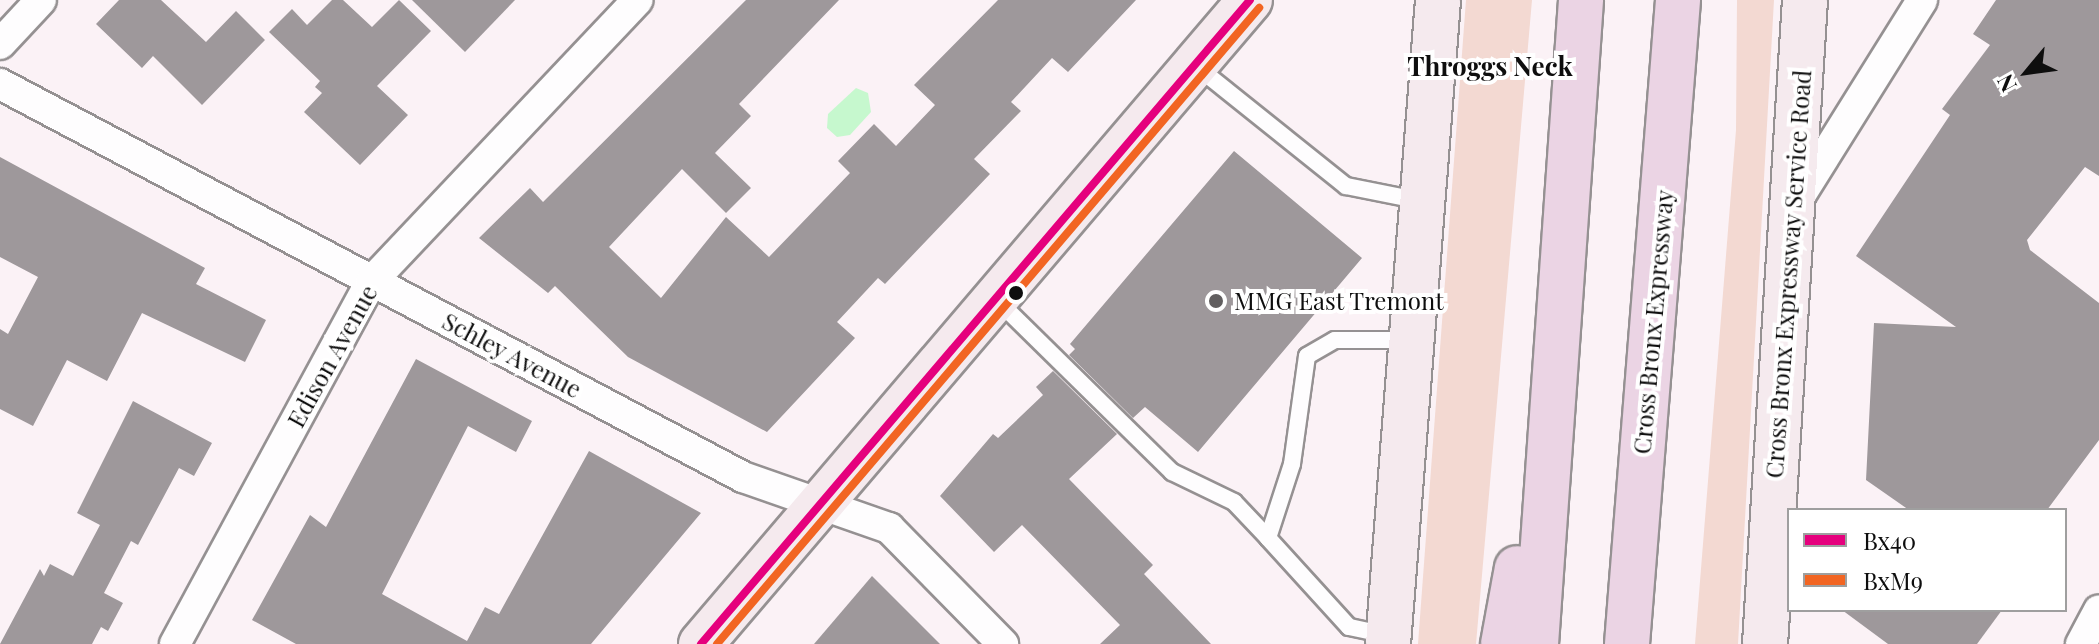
<!DOCTYPE html>
<style>
body{margin:0}
#map{position:relative;width:2099px;height:644px;overflow:hidden;background:#fbf2f6;font-family:"Playfair Display",serif}
div>[style]{position:absolute}
.green>*{inset:0;background:#f3d9d2}
.water>*{inset:0;background:#c6f8ce}
.building>*{inset:0;background:#9e989b}
.roads{filter:drop-shadow(2px 0 #959192) drop-shadow(-2px 0 #959192) drop-shadow(0 2px #959192) drop-shadow(0 -2px #959192)}
.service>*{height:16px;margin:-8px;padding:0 8px;transform-origin:8px;border-radius:8px;background:#fefdfe}
.minor>*{height:30px;margin:-15px;padding:0 15px;transform-origin:15px;border-radius:15px;background:#fefdfe}
.secondary>*{height:44px;margin:-22px;padding:0 22px;transform-origin:22px;border-radius:22px;background:#f5eaee}
.motorway>*{height:44px;margin:-22px;padding:0 22px;transform-origin:22px;border-radius:22px;background:#ebd4e4}
.bus-1>*{height:8px;margin:-4px;padding:0 4px;transform-origin:4px;border-radius:4px;background:#e5007d}
.bus-2>*{height:8px;margin:-4px;padding:0 4px;transform-origin:4px;border-radius:4px;background:#f26522}
.dots>*{width:22px;height:22px;translate:-50% -50%;box-sizing:border-box;border:4px solid #fff;border-radius:50%}
span{translate:-50% -50%;white-space:nowrap;text-align:center;line-height:1.15;-webkit-text-stroke:8px #fff;paint-order:stroke}
.street-label{font-size:24px;color:#0e0e0e}
.poi-label{font-size:24px;color:#0e0e0e}
.left{translate:0 -50%;text-align:left}
.neighbourhood-label{font-size:26px;color:#0e0e0e;font-weight:700}
.legend{position:absolute;left:1787px;top:508px;width:280px;height:104px;box-sizing:border-box;background:#fff;border:2px solid #9f9f9f;margin:0;padding:10px 14px;list-style:none;font-size:24px;color:#0e0e0e}
.legend li{display:flex;align-items:center;gap:16px;height:40px}
.legend b{width:40px;border:2px solid #9f9f9f}
.north{position:absolute;left:1987px;top:32px;width:80px;height:80px;-webkit-text-stroke:6px #fff;paint-order:stroke;rotate:241deg;font-size:22px;font-weight:700;line-height:32px;text-align:center;color:#0e0e0e}
.north::after{content:'';display:block;margin:auto;width:28px;height:36px;background:#0e0e0e;clip-path:polygon(50% 0,100% 100%,50% 72%,0 100%)}
</style>
<div id="map">
<div class="green">
<div style="clip-path:polygon(1466px 0,1532px 0,1476px 644px,1418px 644px)"></div>
<div style="clip-path:polygon(1737px 0,1774px 0,1738px 644px,1695px 644px,1736px 130px)"></div>
</div>
<div class="water">
<div style="clip-path:polygon(856px 88px,868px 93px,871px 112px,850px 135px,837px 137px,827px 128px,828px 114px)"></div>
</div>
<div class="building">
<div style="clip-path:polygon(119px 0,161px 0,206px 42px,236px 11px,265px 40px,202px 105px,153px 56px,142px 68px,96px 24px)"></div>
<div style="clip-path:polygon(332px 0,343px 0,372px 27px,399px 0,431px 31px,377px 86px,408px 115px,360px 165px,304px 112px,322px 93px,315px 87px,320px 81px,269px 32px,292px 9px,307px 25px)"></div>
<div style="clip-path:polygon(412px 0,515px 0,465px 52px)"></div>
<div style="clip-path:polygon(746px 0,839px 0,739px 104px,751px 116px,715px 153px,751px 188px,726px 213px,682px 169px,609px 247px,661px 298px,726px 217px,769px 257px,850px 173px,838px 161px,874px 124px,896px 146px,935px 105px,914px 85px,998px 0,1136px 0,1068px 72px,1052px 58px,1011px 102px,1021px 111px,974px 159px,990px 174px,885px 284px,878px 278px,837px 322px,855px 338px,767px 432px,628px 357px,555px 286px,548px 293px,479px 238px,530px 188px,543px 202px)"></div>
<div style="clip-path:polygon(1996px 0,2099px 0,2099px 176px,2085px 167px,2027px 240px,2030px 250px,2099px 303px,2099px 440px,2047px 510px,1909px 510px,1866px 480px,1874px 323px,1956px 327px,1856px 256px,1950px 115px,1942px 109px,1990px 45px,1973px 34px)"></div>
<div style="clip-path:polygon(1234px 151px,1362px 258px,1198px 452px,1145px 407px,1133px 418px,1069px 355px,1075px 349px,1070px 344px)"></div>
<div style="clip-path:polygon(0 157px,205px 268px,196px 284px,266px 320px,245px 362px,142px 313px,107px 381px,67px 360px,33px 426px,0 409px,0 329px,8px 334px,38px 277px,0 257px)"></div>
<div style="clip-path:polygon(416px 359px,532px 421px,516px 452px,468px 426px,382px 594px,467px 641px,485px 607px,499px 614px,589px 451px,701px 513px,591px 644px,296px 644px,252px 620px,310px 515px,326px 527px)"></div>
<div style="clip-path:polygon(1053px 371px,1117px 434px,1069px 479px,1153px 565px,1144px 574px,1211px 644px,1100px 644px,1120px 625px,1022px 525px,994px 552px,940px 496px,993px 434px,998px 438px,1043px 395px,1036px 387px)"></div>
<div style="clip-path:polygon(133px 401px,212px 443px,194px 476px,179px 468px,138px 545px,131px 541px,104px 593px,123px 603px,108px 631px,101px 627px,92px 644px,0 644px,40px 569px,44px 576px,50px 564px,73px 576px,100px 525px,77px 513px)"></div>
<div style="clip-path:polygon(872px 576px,940px 644px,814px 644px)"></div>
<div style="clip-path:polygon(1842px 610px,2002px 610px,1977px 644px,1888px 644px)"></div>
</div>
<div class="roads">
<div class="service">
<div style="left:1196px;top:66px;width:192px;rotate:38.7deg"></div>
<div style="left:1346px;top:186px;width:76px;rotate:11.3deg"></div>
<div style="left:998px;top:301px;width:244px;rotate:44.5deg"></div>
<div style="left:1172px;top:472px;width:69px;rotate:25.8deg"></div>
<div style="left:1234px;top:502px;width:50px;rotate:46.6deg"></div>
<div style="left:1387px;top:635px;width:39px;rotate:-168deg"></div>
<div style="left:1349px;top:627px;width:120px;rotate:-132.3deg"></div>
<div style="left:1268px;top:538px;width:78px;rotate:-72deg"></div>
<div style="left:1292px;top:464px;width:109px;rotate:-82.1deg"></div>
<div style="left:1307px;top:356px;width:32px;rotate:-30deg"></div>
<div style="left:1335px;top:340px;width:73px"></div>
</div>
<div class="minor">
<div style="left:0;top:44px;width:60px;rotate:-47deg"></div>
<div style="left:0;top:84px;width:841px;rotate:27.88deg"></div>
<div style="left:743px;top:477px;width:155px;rotate:19.3deg"></div>
<div style="left:889px;top:528px;width:163px;rotate:45.5deg"></div>
<div style="left:1796px;top:202px;width:238px;rotate:-58deg"></div>
<div style="left:175px;top:644px;width:412px;rotate:-61.6deg"></div>
<div style="left:371px;top:282px;width:388px;rotate:-46.6deg"></div>
<div style="left:2081px;top:644px;width:38px;rotate:-62deg"></div>
</div>
<div class="secondary">
<div style="left:701px;top:644px;width:846px;rotate:-49.55deg"></div>
<div style="left:1388px;top:644px;width:646px;rotate:-85.56deg"></div>
<div style="left:1765px;top:644px;width:645px;rotate:-86.45deg"></div>
</div>
<div class="motorway">
<div style="left:1503px;top:644px;width:77px;rotate:-79.6deg"></div>
<div style="left:1536px;top:644px;width:646px;rotate:-86deg"></div>
<div style="left:1627px;top:644px;width:646px;rotate:-85.47deg"></div>
</div>
</div>
<div class="bus-1">
<div style="left:701px;top:644px;width:846px;rotate:-49.55deg"></div>
</div>
<div class="bus-2">
<div style="left:717px;top:644px;width:836px;rotate:-49.56deg"></div>
</div>
<div class="dots">
<div style="left:1016px;top:293px;background:#0e0e0e"></div>
<div style="left:1216px;top:301px;background:#615e5f"></div>
</div>
<div class="street-label">
<span style="left:1788px;top:274px;rotate:-86deg">Cross Bronx Expressway Service Road</span>
<span style="left:1653px;top:322px;rotate:-85deg">Cross Bronx Expressway</span>
<span style="left:512px;top:355px;rotate:28deg">Schley Avenue</span>
<span style="left:332px;top:356px;rotate:-61deg">Edison Avenue</span>
</div>
<div class="poi-label">
<span class="left" style="left:1234px;top:301px">MMG East Tremont</span>
</div>
<div class="neighbourhood-label">
<span style="left:1490px;top:66px">Throggs Neck</span>
</div>
<ul class="legend">
<li><b style="height:10px;background:#e5007d"></b>Bx40</li>
<li><b style="height:10px;background:#f26522"></b>BxM9</li>
</ul>
<div class="north">N</div>
</div>
